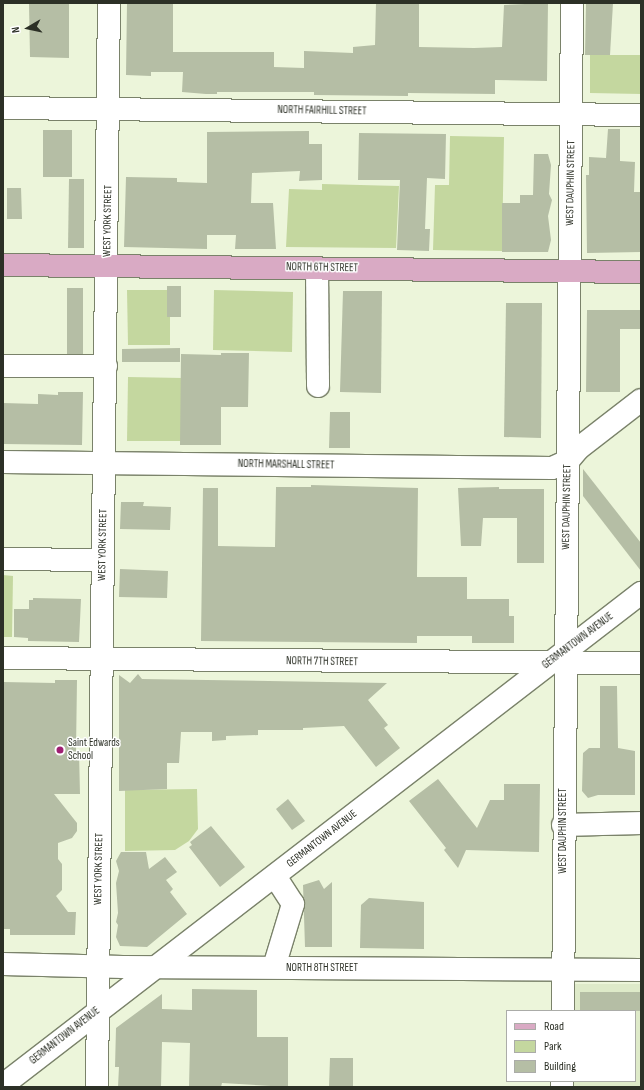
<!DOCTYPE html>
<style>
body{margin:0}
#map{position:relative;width:644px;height:1090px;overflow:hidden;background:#ecf5da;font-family:"Sofia Sans Condensed",sans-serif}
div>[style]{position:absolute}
.built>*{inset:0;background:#deeac9}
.green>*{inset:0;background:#c4d79f}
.building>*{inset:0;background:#b5bea5}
.roads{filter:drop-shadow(1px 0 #7a826a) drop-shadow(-1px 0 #7a826a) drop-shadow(0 1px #7a826a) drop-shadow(0 -1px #7a826a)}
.minor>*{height:22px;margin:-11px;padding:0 11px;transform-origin:11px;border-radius:11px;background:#fff}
.major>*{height:22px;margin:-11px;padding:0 11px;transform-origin:11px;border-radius:11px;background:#d9aac4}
.dots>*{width:11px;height:11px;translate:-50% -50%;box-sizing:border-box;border:2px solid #fff;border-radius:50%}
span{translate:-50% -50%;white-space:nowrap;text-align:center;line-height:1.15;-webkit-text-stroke:3px #fff;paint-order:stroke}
.street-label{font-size:11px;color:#2c3026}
.poi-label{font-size:11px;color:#2c3026}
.left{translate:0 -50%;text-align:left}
.frame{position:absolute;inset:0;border:4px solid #2c3026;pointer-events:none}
.legend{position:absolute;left:506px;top:1010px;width:130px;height:72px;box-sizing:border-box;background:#fff;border:1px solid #abaca8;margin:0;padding:5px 7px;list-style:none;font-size:12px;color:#2c3026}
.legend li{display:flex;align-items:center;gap:8px;height:20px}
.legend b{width:20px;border:1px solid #abaca8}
.north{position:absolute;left:8px;top:8px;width:40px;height:40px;-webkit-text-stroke:3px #fff;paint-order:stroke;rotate:261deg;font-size:11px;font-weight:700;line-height:16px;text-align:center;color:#2c3026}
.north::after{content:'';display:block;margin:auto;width:14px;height:18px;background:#2c3026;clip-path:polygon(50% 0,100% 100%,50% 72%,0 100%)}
</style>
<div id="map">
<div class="built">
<div style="clip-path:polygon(570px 984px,641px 984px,641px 1087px,568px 1087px,568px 1081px,635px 1081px,635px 1011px,569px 1011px)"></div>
</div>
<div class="green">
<div style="clip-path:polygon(590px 55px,641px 55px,641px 94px,590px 93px)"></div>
<div style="clip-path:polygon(450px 136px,504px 137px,502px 251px,433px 250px,435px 185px,449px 185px)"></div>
<div style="clip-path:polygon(322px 184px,399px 186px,396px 248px,286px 247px,289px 189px,322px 190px)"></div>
<div style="clip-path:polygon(127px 290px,170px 290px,170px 345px,128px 345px)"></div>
<div style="clip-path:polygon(214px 290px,293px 292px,292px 352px,213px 350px)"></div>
<div style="clip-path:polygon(128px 377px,183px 378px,182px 441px,127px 441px)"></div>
<div style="clip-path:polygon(3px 575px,13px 576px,12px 637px,3px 637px)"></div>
<div style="clip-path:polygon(197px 789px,198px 829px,189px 841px,175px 850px,125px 851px,125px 790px)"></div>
</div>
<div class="building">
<div style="clip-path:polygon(127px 3px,173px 4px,173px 52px,274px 52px,274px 67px,304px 68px,304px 51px,353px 53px,353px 47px,375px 45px,376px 3px,419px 3px,419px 47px,474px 48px,502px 47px,504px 5px,548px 3px,547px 81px,495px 80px,495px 94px,408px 93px,408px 96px,314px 95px,314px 92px,217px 92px,217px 94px,206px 94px,182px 92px,183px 72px,151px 72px,151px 76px,126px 75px)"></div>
<div style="clip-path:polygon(586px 3px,613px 3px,610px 55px,585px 55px)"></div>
<div style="clip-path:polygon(29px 4px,69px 4px,69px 58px,30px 57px)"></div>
<div style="clip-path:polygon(608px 129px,620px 129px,620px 161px,635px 162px,634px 192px,641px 192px,641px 252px,587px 253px,586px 175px,589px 175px,589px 157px,606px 158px)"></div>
<div style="clip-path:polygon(43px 130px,72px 130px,72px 177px,43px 177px)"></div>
<div style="clip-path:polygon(309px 131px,309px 144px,322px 144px,322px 180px,299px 181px,300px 171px,252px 173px,251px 203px,273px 203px,276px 249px,235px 249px,236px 235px,207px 235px,207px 249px,124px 247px,126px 177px,177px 178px,177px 182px,207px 183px,207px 132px)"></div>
<div style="clip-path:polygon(359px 133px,446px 134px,445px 179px,427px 178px,425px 229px,430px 229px,429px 251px,397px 250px,400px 180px,358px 180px)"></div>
<div style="clip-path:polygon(534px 154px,548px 154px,551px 165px,549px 194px,552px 200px,548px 216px,551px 240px,548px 252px,502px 252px,502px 203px,520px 203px,520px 195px,533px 195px)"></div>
<div style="clip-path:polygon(69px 179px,84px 179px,84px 248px,68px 248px)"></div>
<div style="clip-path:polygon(7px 188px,21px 188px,22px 219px,7px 219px)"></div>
<div style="clip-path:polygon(167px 286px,181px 286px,181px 317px,167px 317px)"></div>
<div style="clip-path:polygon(67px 288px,83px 288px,83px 354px,67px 354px)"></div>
<div style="clip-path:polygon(343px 291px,382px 291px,381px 393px,340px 392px)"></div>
<div style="clip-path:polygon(506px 303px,542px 303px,541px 438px,504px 437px)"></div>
<div style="clip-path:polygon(587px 310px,641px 310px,641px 329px,620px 329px,620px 392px,586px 392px)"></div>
<div style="clip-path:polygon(180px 348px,180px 362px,122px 362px,122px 349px)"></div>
<div style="clip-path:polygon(221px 353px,249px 353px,248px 407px,221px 407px,221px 445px,180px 445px,181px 354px,221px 355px)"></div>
<div style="clip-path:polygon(58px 392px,83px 392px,82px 445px,3px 444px,3px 403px,38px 404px,38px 394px,58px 395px)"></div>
<div style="clip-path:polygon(330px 412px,350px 412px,350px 448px,329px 448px)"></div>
<div style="clip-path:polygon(583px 469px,641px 543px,641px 571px,583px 496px)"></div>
<div style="clip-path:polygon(311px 485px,418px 488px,417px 577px,467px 577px,467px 599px,509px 599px,509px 616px,514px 616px,514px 643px,472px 643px,472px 636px,417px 636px,417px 643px,201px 641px,203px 488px,218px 488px,218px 546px,275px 547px,276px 487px,311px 487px)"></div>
<div style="clip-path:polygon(499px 487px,499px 489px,544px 489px,544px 563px,517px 563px,517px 518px,483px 518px,481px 546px,461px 546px,458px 488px)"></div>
<div style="clip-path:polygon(121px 502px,144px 502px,143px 506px,171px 507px,170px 530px,120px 529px)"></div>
<div style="clip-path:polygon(120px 569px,168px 571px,167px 598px,119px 597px)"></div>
<div style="clip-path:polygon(33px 598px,81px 599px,79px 642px,28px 641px,28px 638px,14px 637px,14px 609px,29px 609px,29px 600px,33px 600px)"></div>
<div style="clip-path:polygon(138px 674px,142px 679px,387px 683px,368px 700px,388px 725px,384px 728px,400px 748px,376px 767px,344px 726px,303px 728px,303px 730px,258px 730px,258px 735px,226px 736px,226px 740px,212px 741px,212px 732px,181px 732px,179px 763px,167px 763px,167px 789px,119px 791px,119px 675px,130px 683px)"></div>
<div style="clip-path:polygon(55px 680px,77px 680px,76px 751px,79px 751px,80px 794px,54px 794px,77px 823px,77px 831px,72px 838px,58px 843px,58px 859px,62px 864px,62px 890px,56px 896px,68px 912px,76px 912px,75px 935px,10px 935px,10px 929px,3px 929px,3px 682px,55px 683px)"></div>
<div style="clip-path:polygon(600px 686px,617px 686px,618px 748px,635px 751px,635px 795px,598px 795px,588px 798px,582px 791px,583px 753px,589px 748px,600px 748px)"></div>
<div style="clip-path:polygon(438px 779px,477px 828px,490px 800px,504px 800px,504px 784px,540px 784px,539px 852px,466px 850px,458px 868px,444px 850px,446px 848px,409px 801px)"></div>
<div style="clip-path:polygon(288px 799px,305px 821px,292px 830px,276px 809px)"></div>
<div style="clip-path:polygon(211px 826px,245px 867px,220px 887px,189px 847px,192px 845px,190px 842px)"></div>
<div style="clip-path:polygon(121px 852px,146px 852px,149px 869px,165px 857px,177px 872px,166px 880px,173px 889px,170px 892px,187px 914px,147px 947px,120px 946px,116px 937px,118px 925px,116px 922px,118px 913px,116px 883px,119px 871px,116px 861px)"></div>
<div style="clip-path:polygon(319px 880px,324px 889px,332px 882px,332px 947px,305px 947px,303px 885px)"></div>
<div style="clip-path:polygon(369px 898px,424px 902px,424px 949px,360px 948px,361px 905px)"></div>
<div style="clip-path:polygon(192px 989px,257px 990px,257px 1037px,288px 1037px,288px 1087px,222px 1083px,221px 1087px,189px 1087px,190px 1043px,162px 1042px,161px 1087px,118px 1087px,119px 1067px,115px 1067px,116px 1028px,162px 994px,162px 1009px,192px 1010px)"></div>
<div style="clip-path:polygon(580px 992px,641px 992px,641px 1011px,580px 1011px)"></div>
<div style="clip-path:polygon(330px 1058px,353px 1058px,353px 1087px,329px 1087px)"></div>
</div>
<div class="roads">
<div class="minor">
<div style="left:3px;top:108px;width:638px;rotate:0.63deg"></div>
<div style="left:317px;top:268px;width:118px;rotate:89.5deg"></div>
<div style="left:3px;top:366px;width:103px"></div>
<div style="left:3px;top:462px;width:549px;rotate:0.63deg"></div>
<div style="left:552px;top:468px;width:17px;rotate:-24deg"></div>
<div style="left:568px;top:461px;width:17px;rotate:-50deg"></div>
<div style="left:579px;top:448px;width:78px;rotate:-37.7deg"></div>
<div style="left:3px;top:559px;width:100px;rotate:0.6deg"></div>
<div style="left:3px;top:658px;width:638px;rotate:0.45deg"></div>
<div style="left:563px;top:825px;width:78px;rotate:-1.5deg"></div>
<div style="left:3px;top:964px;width:120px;rotate:1.4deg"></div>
<div style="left:123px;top:967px;width:518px;rotate:0.33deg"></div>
<div style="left:274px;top:967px;width:66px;rotate:-73.2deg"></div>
<div style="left:293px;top:904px;width:33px;rotate:-123deg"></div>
<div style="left:563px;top:1011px;width:1008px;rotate:-89.49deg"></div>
<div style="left:3px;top:1085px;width:806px;rotate:-37.64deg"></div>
<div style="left:97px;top:1087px;width:1084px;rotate:-89.37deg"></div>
<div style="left:562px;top:1087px;width:6px;rotate:-90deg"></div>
</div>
<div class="major">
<div style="left:3px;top:265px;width:638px;rotate:0.63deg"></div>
</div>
</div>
<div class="dots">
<div style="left:60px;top:750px;background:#9f1f72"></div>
</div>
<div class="street-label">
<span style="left:322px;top:111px;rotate:1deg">NORTH FAIRHILL STREET</span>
<span style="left:571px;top:183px;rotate:-89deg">WEST DAUPHIN STREET</span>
<span style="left:108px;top:221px;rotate:-89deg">WEST YORK STREET</span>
<span style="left:322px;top:268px;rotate:1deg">NORTH 6TH STREET</span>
<span style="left:286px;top:465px;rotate:1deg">NORTH MARSHALL STREET</span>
<span style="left:567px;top:507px;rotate:-89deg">WEST DAUPHIN STREET</span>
<span style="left:103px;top:545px;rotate:-89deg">WEST YORK STREET</span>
<span style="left:578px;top:641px;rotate:-37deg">GERMANTOWN AVENUE</span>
<span style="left:322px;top:662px;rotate:1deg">NORTH 7TH STREET</span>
<span style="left:563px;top:831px;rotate:-90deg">WEST DAUPHIN STREET</span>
<span style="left:322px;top:839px;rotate:-38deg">GERMANTOWN AVENUE</span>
<span style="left:99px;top:869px;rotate:-89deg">WEST YORK STREET</span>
<span style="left:322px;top:968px">NORTH 8TH STREET</span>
<span style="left:65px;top:1036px;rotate:-38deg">GERMANTOWN AVENUE</span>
</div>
<div class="poi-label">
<span class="left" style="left:68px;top:750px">Saint Edwards<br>School</span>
</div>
<div class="frame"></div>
<ul class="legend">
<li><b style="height:5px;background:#d9aac4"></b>Road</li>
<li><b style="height:11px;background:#c4d79f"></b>Park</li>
<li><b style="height:11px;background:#b5bea5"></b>Building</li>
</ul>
<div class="north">N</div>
</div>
